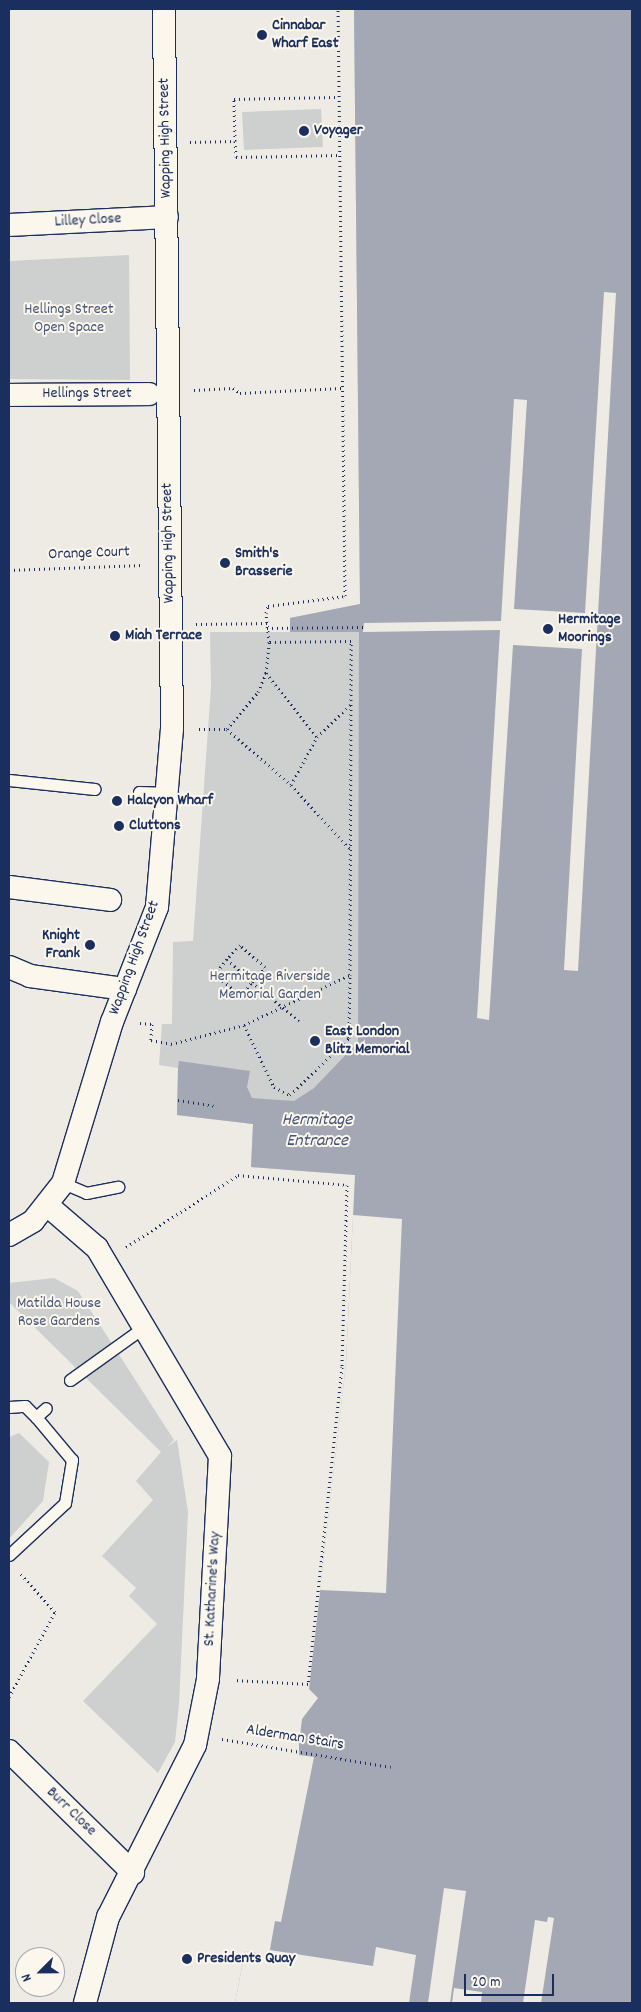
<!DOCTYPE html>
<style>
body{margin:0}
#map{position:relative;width:641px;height:2012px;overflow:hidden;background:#eeebe4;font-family:Dekko,sans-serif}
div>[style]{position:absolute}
.green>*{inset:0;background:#cecfcf}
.water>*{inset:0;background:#a3a8b4}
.pier>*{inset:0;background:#eeebe4}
.path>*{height:3px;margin-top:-1.5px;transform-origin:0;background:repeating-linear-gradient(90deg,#1b2f5e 0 1px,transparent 0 5px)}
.roads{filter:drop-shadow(1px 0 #1b2f5e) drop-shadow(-1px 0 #1b2f5e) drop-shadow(0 1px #1b2f5e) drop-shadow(0 -1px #1b2f5e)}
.lane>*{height:11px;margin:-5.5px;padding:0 5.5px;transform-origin:5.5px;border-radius:5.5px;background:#fbf7ec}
.street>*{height:22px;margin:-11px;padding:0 11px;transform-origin:11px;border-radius:11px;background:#fbf7ec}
.dots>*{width:14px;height:14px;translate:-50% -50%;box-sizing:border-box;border:2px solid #fbf7ec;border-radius:50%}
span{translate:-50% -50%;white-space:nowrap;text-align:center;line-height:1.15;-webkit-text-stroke:4px #fbf7ec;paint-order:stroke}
.poi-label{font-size:16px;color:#1b2f5e;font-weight:700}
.left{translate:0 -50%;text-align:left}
.right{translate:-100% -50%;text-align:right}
.street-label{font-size:16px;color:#1b2f5e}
.park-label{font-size:16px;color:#48577a}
.water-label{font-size:18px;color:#445378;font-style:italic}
.frame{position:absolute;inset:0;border:10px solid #1b2f5e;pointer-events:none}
.north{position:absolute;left:15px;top:1947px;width:50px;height:50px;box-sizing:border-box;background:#fbf7ec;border:1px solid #a1a7b3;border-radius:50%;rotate:247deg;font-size:14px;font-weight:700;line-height:20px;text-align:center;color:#1b2f5e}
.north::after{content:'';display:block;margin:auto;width:18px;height:22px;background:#1b2f5e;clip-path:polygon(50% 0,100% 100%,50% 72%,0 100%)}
.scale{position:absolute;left:464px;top:1974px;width:90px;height:22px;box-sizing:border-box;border:2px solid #1b2f5e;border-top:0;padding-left:6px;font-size:15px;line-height:18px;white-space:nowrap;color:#1b2f5e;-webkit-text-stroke:4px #fbf7ec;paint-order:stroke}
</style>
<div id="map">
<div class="green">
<div style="clip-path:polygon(354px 9px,478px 9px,355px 1175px,251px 1167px,253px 1124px,177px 1115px,178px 1068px,159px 1065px,162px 1024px,172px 1024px,173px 942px,193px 941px,211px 687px,210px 632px,290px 632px,290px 618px,360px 604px)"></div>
<div style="clip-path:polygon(321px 109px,323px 147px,244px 150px,242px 112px)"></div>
<div style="clip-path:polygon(129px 255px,130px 380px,9px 379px,9px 261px)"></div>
<div style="clip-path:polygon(54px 1278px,78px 1291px,174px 1440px,167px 1447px,177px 1440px,188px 1512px,179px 1704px,175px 1742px,158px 1773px,83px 1701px,157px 1624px,129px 1596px,136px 1588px,102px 1556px,153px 1500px,136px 1481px,161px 1452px,9px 1302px,9px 1283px)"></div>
<div style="clip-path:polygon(19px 1433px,49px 1462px,43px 1501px,9px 1539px,9px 1437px)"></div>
</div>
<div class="water">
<div style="clip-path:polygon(354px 9px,632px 9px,632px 2003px,235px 2003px,245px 1951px,269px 1955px,275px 1921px,281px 1922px,314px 1757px,299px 1755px,299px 1744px,302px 1719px,318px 1698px,309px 1689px,346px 1363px,355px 1175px,251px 1167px,253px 1124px,177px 1115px,178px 1068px,179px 1061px,250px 1071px,247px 1087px,252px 1098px,294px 1101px,314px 1088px,358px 1042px,359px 632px,290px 632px,290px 618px,360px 604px)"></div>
</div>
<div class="pier">
<div style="clip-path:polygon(604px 292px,616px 293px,578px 971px,564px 970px,582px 649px,513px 645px,489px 1020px,477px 1018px,500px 630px,363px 632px,364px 623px,501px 621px,514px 399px,527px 400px,514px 609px,585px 613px)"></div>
<div style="clip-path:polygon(353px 1215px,402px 1219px,386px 1593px,320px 1590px,346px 1363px)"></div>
<div style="clip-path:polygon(444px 1888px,466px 1891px,450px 2003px,428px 2003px)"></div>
<div style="clip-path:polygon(548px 1917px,554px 1918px,541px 2003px,523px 2003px,535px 1920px,547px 1922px)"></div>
<div style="clip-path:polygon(376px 1947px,416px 1955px,409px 2003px,235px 2003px,245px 1951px,269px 1955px,270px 1950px,373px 1966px)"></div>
<div style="clip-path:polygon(454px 1988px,482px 1992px,481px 2003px,452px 2003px)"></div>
</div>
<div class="path">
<div style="left:235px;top:141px;width:42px;rotate:-91.4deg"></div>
<div style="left:234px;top:99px;width:105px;rotate:-1.1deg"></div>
<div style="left:190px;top:142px;width:45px;rotate:-1.3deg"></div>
<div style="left:235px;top:141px;width:16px;rotate:86deg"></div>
<div style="left:236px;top:157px;width:104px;rotate:-1.1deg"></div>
<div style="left:194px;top:390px;width:39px;rotate:-3deg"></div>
<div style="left:233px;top:388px;width:9px;rotate:36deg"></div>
<div style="left:240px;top:393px;width:102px;rotate:-2.8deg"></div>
<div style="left:9px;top:570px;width:134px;rotate:-2.1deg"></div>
<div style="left:196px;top:624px;width:71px;rotate:-0.8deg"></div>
<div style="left:267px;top:628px;width:97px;rotate:-0.6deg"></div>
<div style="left:266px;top:673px;width:82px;rotate:51.4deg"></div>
<div style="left:199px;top:729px;width:28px"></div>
<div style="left:227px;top:729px;width:85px;rotate:41.2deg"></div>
<div style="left:291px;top:785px;width:86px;rotate:47.4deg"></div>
<div style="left:227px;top:729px;width:48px;rotate:-50deg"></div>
<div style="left:258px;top:692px;width:21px;rotate:-67deg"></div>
<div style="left:266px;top:673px;width:31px;rotate:-84deg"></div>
<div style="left:291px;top:785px;width:55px;rotate:-61.6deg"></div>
<div style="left:317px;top:737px;width:46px;rotate:-44.1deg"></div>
<div style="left:227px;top:959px;width:34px;rotate:43deg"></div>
<div style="left:252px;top:982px;width:20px;rotate:-49deg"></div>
<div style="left:265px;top:967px;width:33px;rotate:-139deg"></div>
<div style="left:240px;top:945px;width:19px;rotate:133deg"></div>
<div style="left:227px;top:959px;width:19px;rotate:129deg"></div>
<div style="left:215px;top:974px;width:34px;rotate:40deg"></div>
<div style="left:241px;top:996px;width:18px;rotate:-52deg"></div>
<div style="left:252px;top:982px;width:61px;rotate:39.7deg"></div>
<div style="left:140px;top:1023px;width:12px;rotate:5deg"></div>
<div style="left:152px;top:1024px;width:16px;rotate:94deg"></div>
<div style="left:151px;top:1040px;width:20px;rotate:11deg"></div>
<div style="left:171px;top:1044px;width:75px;rotate:-14.6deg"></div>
<div style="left:244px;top:1025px;width:117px;rotate:-25.3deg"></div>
<div style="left:350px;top:975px;width:334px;rotate:-89.8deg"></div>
<div style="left:351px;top:641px;width:82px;rotate:179.3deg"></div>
<div style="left:269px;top:642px;width:29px;rotate:-96deg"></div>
<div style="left:266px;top:613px;width:7px;rotate:-74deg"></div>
<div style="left:268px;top:606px;width:78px;rotate:-7.4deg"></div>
<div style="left:345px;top:596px;width:587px;rotate:-90.68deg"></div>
<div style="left:244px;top:1025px;width:69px;rotate:64.2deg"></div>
<div style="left:274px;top:1087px;width:18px;rotate:27deg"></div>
<div style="left:290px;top:1095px;width:82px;rotate:-44deg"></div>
<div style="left:349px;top:1038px;width:63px;rotate:-89.1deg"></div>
<div style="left:178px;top:1100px;width:36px;rotate:9deg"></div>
<div style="left:126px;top:1247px;width:133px;rotate:-32.7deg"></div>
<div style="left:238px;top:1175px;width:109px;rotate:5.2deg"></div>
<div style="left:347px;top:1185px;width:182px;rotate:91.6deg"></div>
<div style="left:342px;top:1367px;width:319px;rotate:96.1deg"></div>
<div style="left:308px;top:1684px;width:74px;rotate:-176.9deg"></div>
<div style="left:9px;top:1697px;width:97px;rotate:-61.6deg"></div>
<div style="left:55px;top:1612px;width:54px;rotate:-132deg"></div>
<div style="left:222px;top:1739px;width:171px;rotate:9.4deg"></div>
</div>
<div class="roads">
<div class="lane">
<div style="left:9px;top:780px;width:86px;rotate:6deg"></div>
<div style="left:139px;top:792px;width:31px;rotate:2deg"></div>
<div style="left:63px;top:1183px;width:25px;rotate:23deg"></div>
<div style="left:86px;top:1193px;width:33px;rotate:-11deg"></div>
<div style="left:70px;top:1380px;width:91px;rotate:-35.6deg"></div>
<div style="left:9px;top:1407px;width:16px;rotate:-4deg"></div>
<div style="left:25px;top:1406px;width:16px;rotate:45deg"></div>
<div style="left:9px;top:1555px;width:76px;rotate:-42.9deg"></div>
<div style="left:65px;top:1503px;width:44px;rotate:-80.8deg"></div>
<div style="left:72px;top:1460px;width:56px;rotate:-129.9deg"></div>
<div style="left:36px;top:1417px;width:13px;rotate:-42deg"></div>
</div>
<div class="street">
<div style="left:9px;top:225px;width:158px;rotate:-2.9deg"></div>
<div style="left:9px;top:395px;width:140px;rotate:-0.4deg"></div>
<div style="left:9px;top:887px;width:102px;rotate:7.3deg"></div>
<div style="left:9px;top:967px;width:23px;rotate:23deg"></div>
<div style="left:30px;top:976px;width:96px;rotate:7.8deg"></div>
<div style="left:47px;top:1205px;width:66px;rotate:40.7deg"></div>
<div style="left:97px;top:1248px;width:242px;rotate:59.4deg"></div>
<div style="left:220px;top:1456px;width:223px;rotate:93.1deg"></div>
<div style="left:208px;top:1679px;width:67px;rotate:101.1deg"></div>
<div style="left:195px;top:1745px;width:193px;rotate:116.8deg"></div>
<div style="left:108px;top:1917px;width:89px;rotate:105deg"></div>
<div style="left:9px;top:1235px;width:28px;rotate:-30deg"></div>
<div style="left:33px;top:1221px;width:48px;rotate:-51.7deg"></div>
<div style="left:63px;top:1183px;width:168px;rotate:-73.1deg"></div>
<div style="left:112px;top:1022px;width:123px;rotate:-68.6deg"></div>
<div style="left:157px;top:907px;width:179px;rotate:-85.2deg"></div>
<div style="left:172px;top:729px;width:720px;rotate:-90.64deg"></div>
<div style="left:9px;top:1751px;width:174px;rotate:44.5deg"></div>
</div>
</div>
<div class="dots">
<div style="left:262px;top:35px;background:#1b2f5e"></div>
<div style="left:304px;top:131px;background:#1b2f5e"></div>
<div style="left:225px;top:563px;background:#1b2f5e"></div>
<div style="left:548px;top:629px;background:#1b2f5e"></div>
<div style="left:115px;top:636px;background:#1b2f5e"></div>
<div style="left:117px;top:801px;background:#1b2f5e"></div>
<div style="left:119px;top:826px;background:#1b2f5e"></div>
<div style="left:90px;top:945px;background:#1b2f5e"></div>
<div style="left:315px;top:1041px;background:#1b2f5e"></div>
<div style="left:187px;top:1959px;background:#1b2f5e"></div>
</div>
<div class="poi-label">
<span class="left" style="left:272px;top:35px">Cinnabar<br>Wharf East</span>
<span class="left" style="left:314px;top:131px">Voyager</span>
<span class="left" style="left:235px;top:563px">Smith's<br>Brasserie</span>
<span class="left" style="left:558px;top:629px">Hermitage<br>Moorings</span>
<span class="left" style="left:125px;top:636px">Miah Terrace</span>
<span class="left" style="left:127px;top:801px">Halcyon Wharf</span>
<span class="left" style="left:129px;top:826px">Cluttons</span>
<span class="right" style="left:80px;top:945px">Knight<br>Frank</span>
<span class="left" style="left:325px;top:1041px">East London<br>Blitz Memorial</span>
<span class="left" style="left:197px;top:1959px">Presidents Quay</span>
</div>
<div class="street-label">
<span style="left:166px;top:138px;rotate:-91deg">Wapping High Street</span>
<span style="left:88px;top:221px;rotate:-3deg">Lilley Close</span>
<span style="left:87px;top:394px">Hellings Street</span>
<span style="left:169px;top:543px;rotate:-91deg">Wapping High Street</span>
<span style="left:89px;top:554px;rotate:-2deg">Orange Court</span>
<span style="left:135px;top:958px;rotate:-70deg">Wapping High Street</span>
<span style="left:213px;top:1589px;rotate:-87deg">St. Katharine's Way</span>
<span style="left:295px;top:1738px;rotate:9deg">Alderman Stairs</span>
<span style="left:71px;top:1812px;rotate:44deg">Burr Close</span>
</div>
<div class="park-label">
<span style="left:69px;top:319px">Hellings Street<br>Open Space</span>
<span style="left:270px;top:986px">Hermitage Riverside<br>Memorial Garden</span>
<span style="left:59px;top:1313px">Matilda House<br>Rose Gardens</span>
</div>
<div class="water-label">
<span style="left:317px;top:1132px">Hermitage<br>Entrance</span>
</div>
<div class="frame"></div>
<div class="north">N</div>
<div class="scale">20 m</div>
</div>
